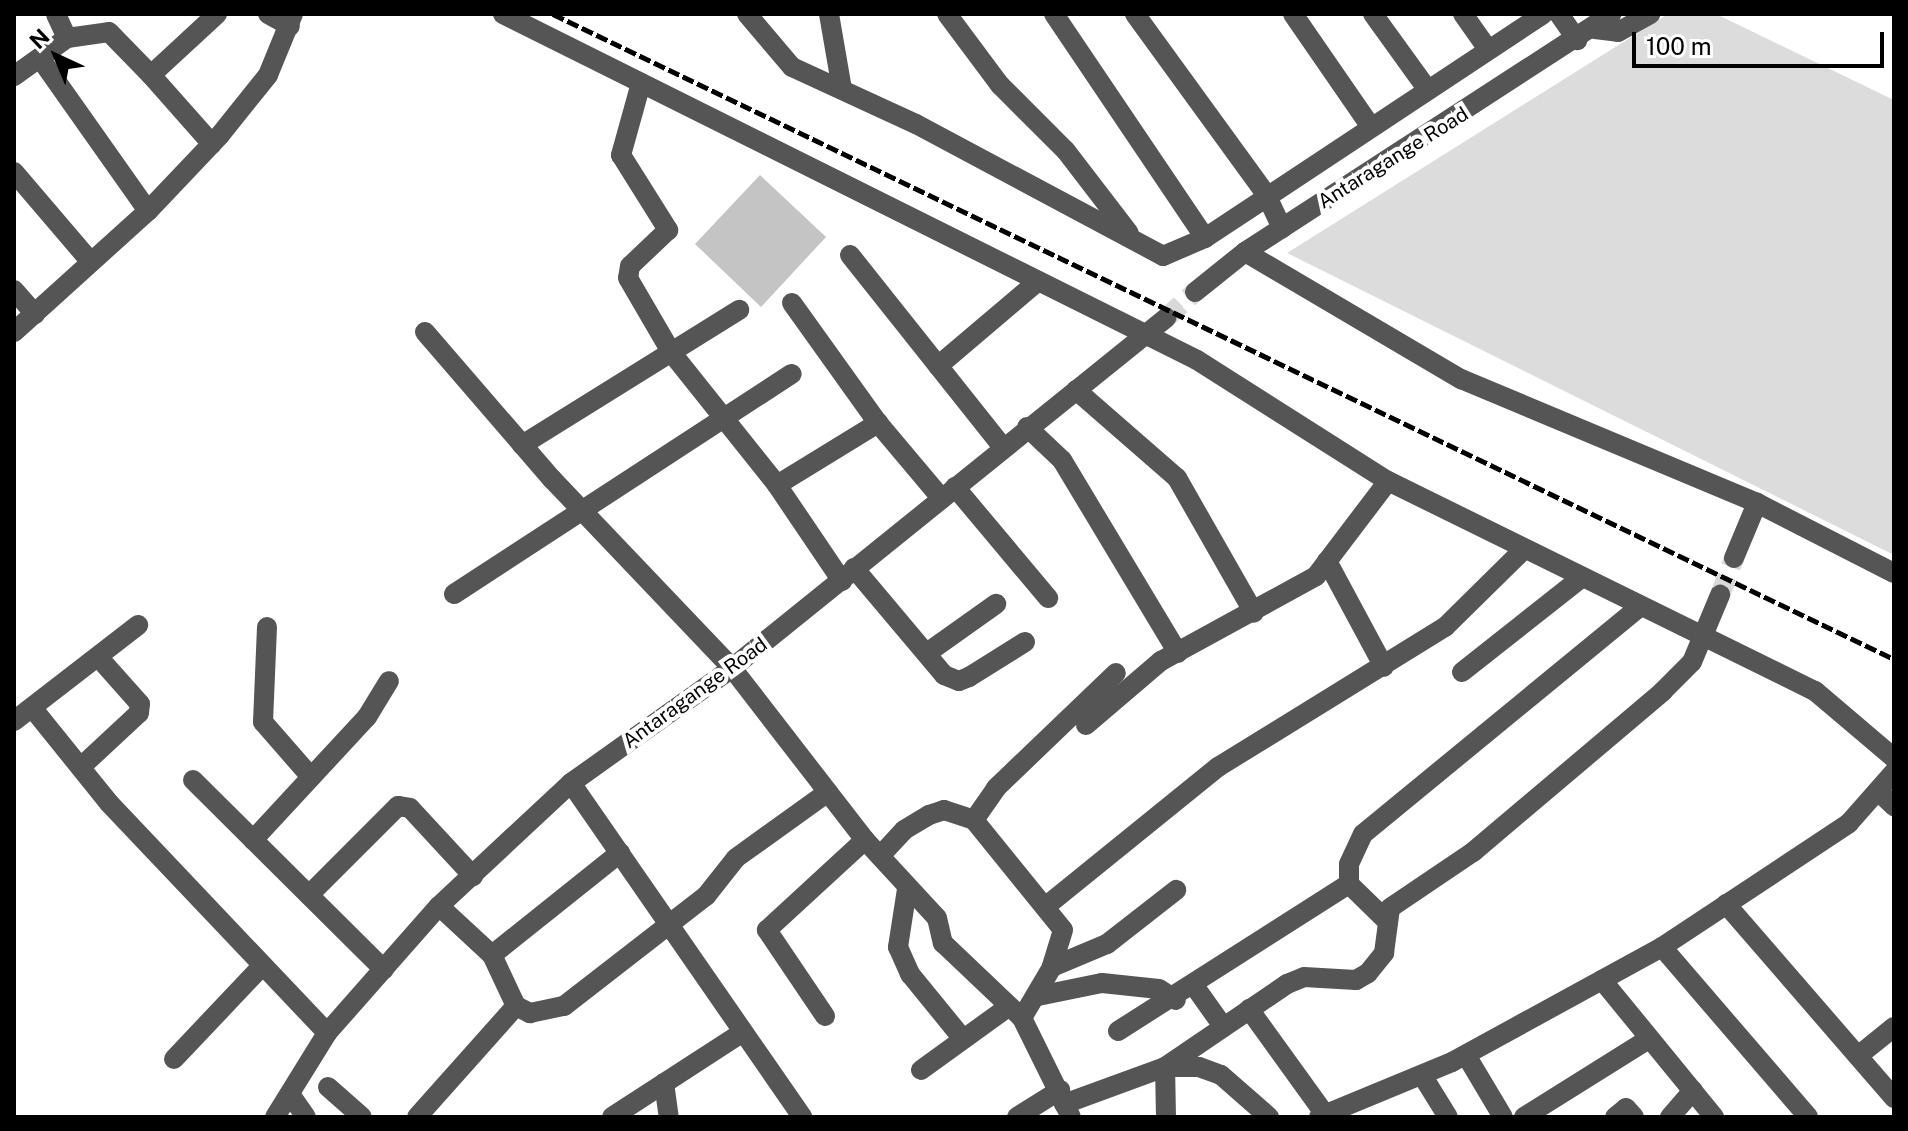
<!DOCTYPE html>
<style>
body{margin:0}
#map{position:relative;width:1908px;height:1131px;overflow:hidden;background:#fff;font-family:"Public Sans",sans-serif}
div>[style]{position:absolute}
.green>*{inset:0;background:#dcdcdc}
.building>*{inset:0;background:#c4c4c4}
.minor-tunnel>*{height:20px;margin-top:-10px;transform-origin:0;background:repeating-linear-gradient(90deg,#d9d9d9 0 20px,transparent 0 30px)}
.minor>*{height:20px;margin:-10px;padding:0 10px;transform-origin:10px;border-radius:10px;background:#555}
.rail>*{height:5px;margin-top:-2.5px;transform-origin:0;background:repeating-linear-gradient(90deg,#000 0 12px,transparent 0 16px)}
span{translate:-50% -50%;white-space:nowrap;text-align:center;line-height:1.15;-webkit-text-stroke:8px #fff;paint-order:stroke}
.street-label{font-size:20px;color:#000}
.frame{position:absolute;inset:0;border:16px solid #000;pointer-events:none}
.north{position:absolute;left:16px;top:16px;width:80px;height:80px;-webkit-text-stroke:6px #fff;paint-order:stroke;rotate:316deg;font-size:22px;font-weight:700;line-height:32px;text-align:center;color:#000}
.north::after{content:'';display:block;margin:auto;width:28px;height:36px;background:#000;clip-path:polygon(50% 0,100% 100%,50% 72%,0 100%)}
.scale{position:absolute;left:1632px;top:32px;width:252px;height:36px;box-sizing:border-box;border:4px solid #000;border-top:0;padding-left:10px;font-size:24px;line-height:28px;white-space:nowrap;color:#000;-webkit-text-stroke:6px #fff;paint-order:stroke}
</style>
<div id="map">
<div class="green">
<div style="clip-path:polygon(1668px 14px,1716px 14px,1894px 100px,1894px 555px,1287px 253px)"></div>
</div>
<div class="building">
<div style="clip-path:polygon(760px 175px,826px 237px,761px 307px,695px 244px)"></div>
</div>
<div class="minor-tunnel">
<div style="left:1166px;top:318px;width:39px;rotate:-42deg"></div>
<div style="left:1720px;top:595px;width:40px;rotate:-69deg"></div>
</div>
<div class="minor">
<div style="left:268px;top:14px;width:25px;rotate:29deg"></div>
<div style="left:503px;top:14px;width:775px;rotate:26.5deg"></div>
<div style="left:1197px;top:360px;width:226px;rotate:32.4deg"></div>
<div style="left:1388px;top:481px;width:476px;rotate:26.2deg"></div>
<div style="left:1815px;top:691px;width:104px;rotate:40.3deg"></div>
<div style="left:747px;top:14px;width:70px;rotate:49.7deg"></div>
<div style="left:792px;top:67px;width:136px;rotate:24.7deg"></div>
<div style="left:916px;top:124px;width:280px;rotate:28.1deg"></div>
<div style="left:1163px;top:256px;width:46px;rotate:-23.2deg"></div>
<div style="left:1205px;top:238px;width:405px;rotate:-33.5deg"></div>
<div style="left:829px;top:14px;width:76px;rotate:80.2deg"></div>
<div style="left:947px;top:14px;width:89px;rotate:53.3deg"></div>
<div style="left:1000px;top:85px;width:93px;rotate:45deg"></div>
<div style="left:1066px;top:151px;width:103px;rotate:52.5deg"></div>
<div style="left:1054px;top:14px;width:270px;rotate:56deg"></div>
<div style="left:1135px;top:14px;width:223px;rotate:54deg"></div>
<div style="left:1266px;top:194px;width:38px;rotate:65deg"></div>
<div style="left:1293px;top:14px;width:134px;rotate:55.4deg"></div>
<div style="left:1373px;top:14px;width:89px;rotate:54.2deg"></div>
<div style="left:1463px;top:14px;width:42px;rotate:54.8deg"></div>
<div style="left:1559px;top:14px;width:32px;rotate:55deg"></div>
<div style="left:1595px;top:29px;width:23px;rotate:7deg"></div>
<div style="left:1618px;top:32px;width:37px;rotate:-29deg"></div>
<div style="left:67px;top:38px;width:42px;rotate:-8.1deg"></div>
<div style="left:109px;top:32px;width:60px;rotate:45.7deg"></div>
<div style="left:40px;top:58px;width:187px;rotate:54.8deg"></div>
<div style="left:14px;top:76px;width:65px;rotate:-35.6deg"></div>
<div style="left:67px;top:38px;width:26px;rotate:-115deg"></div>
<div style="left:641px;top:83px;width:75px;rotate:105.5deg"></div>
<div style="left:621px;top:155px;width:89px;rotate:57.9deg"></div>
<div style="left:668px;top:230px;width:52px;rotate:136.5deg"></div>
<div style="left:630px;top:266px;width:12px;rotate:99deg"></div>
<div style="left:628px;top:278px;width:86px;rotate:59.8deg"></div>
<div style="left:671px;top:352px;width:170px;rotate:51.4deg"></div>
<div style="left:777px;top:485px;width:119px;rotate:-31.5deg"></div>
<div style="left:878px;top:423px;width:99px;rotate:49.9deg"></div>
<div style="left:212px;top:144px;width:92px;rotate:-131.5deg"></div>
<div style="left:151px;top:75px;width:90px;rotate:-42.7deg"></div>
<div style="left:14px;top:172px;width:118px;rotate:49.5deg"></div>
<div style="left:1245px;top:252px;width:251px;rotate:30.5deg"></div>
<div style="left:1461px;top:379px;width:321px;rotate:22.7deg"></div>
<div style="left:1757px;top:503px;width:154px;rotate:27.1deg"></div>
<div style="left:850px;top:255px;width:244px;rotate:51.5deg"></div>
<div style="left:14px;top:290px;width:32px;rotate:49deg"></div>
<div style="left:1195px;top:292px;width:64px;rotate:-38.7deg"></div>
<div style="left:1245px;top:252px;width:437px;rotate:-33deg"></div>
<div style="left:792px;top:303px;width:148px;rotate:54.4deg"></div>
<div style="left:14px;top:332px;width:181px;rotate:-42.1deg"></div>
<div style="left:148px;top:211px;width:105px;rotate:-46.5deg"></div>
<div style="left:220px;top:135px;width:77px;rotate:-51.3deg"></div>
<div style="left:268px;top:75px;width:66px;rotate:-67.7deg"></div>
<div style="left:425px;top:332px;width:194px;rotate:49.2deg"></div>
<div style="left:552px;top:479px;width:261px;rotate:46.4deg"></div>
<div style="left:732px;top:668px;width:217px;rotate:52.3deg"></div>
<div style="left:865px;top:840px;width:106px;rotate:47.3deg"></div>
<div style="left:937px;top:918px;width:26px;rotate:77deg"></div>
<div style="left:943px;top:943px;width:109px;rotate:43.5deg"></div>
<div style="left:1022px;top:1018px;width:110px;rotate:63.7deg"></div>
<div style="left:938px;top:366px;width:130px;rotate:-40.3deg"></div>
<div style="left:1076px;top:390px;width:134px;rotate:41.1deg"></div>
<div style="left:1177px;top:478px;width:155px;rotate:60.3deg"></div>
<div style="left:1027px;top:427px;width:48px;rotate:43.3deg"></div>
<div style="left:1062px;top:460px;width:225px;rotate:59deg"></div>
<div style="left:522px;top:445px;width:256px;rotate:-31.9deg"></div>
<div style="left:777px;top:485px;width:116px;rotate:55.9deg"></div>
<div style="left:955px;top:487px;width:145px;rotate:50deg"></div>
<div style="left:1734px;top:558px;width:60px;rotate:-67.3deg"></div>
<div style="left:1327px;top:561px;width:120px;rotate:61.7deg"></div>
<div style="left:854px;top:568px;width:140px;rotate:49.9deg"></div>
<div style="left:944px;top:675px;width:16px;rotate:22deg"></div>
<div style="left:959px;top:681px;width:11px;rotate:-22deg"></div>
<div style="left:969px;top:677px;width:66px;rotate:-32deg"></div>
<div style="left:454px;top:594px;width:403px;rotate:-33.1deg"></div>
<div style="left:267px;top:627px;width:95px;rotate:92.4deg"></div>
<div style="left:263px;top:722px;width:73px;rotate:48.9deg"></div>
<div style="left:927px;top:653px;width:85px;rotate:-35.4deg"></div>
<div style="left:1462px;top:672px;width:152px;rotate:-38.3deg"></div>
<div style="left:34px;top:710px;width:119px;rotate:51.1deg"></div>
<div style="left:109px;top:803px;width:317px;rotate:46.5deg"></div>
<div style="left:14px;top:721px;width:157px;rotate:-37.7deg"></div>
<div style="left:1086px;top:725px;width:99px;rotate:-40.5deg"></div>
<div style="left:1161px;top:661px;width:177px;rotate:-28.7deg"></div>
<div style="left:1316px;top:576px;width:119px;rotate:-52.8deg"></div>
<div style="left:83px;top:765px;width:76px;rotate:-42.9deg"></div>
<div style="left:139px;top:713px;width:9px;rotate:-84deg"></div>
<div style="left:140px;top:704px;width:62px;rotate:-131.7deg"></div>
<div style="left:193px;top:780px;width:269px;rotate:44.8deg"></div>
<div style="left:571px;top:783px;width:406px;rotate:55.3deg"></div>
<div style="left:1879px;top:792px;width:21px;rotate:43deg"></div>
<div style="left:974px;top:820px;width:39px;rotate:-55deg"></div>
<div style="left:996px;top:788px;width:166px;rotate:-43.8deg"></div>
<div style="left:253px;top:840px;width:168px;rotate:-47.2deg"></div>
<div style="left:367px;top:717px;width:42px;rotate:-58.6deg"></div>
<div style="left:880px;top:856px;width:35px;rotate:-47deg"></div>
<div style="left:904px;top:830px;width:29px;rotate:-31deg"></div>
<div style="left:929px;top:815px;width:16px;rotate:-18deg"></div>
<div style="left:944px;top:810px;width:32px;rotate:18deg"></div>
<div style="left:974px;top:820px;width:141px;rotate:51deg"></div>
<div style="left:1063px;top:930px;width:39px;rotate:107deg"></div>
<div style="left:1052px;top:967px;width:59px;rotate:120.5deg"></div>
<div style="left:907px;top:889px;width:59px;rotate:98.8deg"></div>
<div style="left:898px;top:947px;width:30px;rotate:66deg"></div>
<div style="left:910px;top:974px;width:84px;rotate:50.8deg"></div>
<div style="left:309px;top:895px;width:126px;rotate:-45deg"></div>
<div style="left:398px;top:806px;width:12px;rotate:9deg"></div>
<div style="left:410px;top:808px;width:93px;rotate:47.2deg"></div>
<div style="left:1726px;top:904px;width:257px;rotate:49.1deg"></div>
<div style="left:439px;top:906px;width:72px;rotate:42.8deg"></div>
<div style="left:492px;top:955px;width:56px;rotate:64.8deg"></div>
<div style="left:516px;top:1006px;width:16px;rotate:27deg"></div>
<div style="left:530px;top:1013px;width:35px;rotate:-12deg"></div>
<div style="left:564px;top:1006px;width:180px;rotate:-37.8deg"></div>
<div style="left:706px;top:896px;width:48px;rotate:-51.7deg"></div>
<div style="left:736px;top:858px;width:113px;rotate:-35.7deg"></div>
<div style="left:1045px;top:907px;width:223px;rotate:-39deg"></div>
<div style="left:1218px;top:767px;width:267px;rotate:-31.7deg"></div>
<div style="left:1445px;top:627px;width:111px;rotate:-44.6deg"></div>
<div style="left:1388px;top:922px;width:54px;rotate:-135.7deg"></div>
<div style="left:1349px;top:884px;width:20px;rotate:-90deg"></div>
<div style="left:1349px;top:864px;width:33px;rotate:-65deg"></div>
<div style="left:1363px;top:834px;width:357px;rotate:-39.4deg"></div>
<div style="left:1662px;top:947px;width:224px;rotate:49.3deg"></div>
<div style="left:492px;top:955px;width:164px;rotate:-38.6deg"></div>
<div style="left:1052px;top:967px;width:60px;rotate:-22.7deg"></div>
<div style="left:1107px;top:944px;width:88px;rotate:-38deg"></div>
<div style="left:1602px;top:980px;width:177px;rotate:50.7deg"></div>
<div style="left:1195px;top:987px;width:47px;rotate:54.6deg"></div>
<div style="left:1038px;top:996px;width:65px;rotate:-11.5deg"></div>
<div style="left:1102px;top:983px;width:57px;rotate:6deg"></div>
<div style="left:1159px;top:989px;width:20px;rotate:33deg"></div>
<div style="left:1249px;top:1009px;width:133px;rotate:54.2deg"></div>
<div style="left:825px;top:1016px;width:104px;rotate:-124deg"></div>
<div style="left:767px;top:930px;width:133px;rotate:-42.6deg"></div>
<div style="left:1118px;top:1031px;width:274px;rotate:-32.5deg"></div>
<div style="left:1466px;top:1055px;width:72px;rotate:59.2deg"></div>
<div style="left:1858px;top:1056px;width:46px;rotate:-38.9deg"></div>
<div style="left:174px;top:1059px;width:129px;rotate:-46.6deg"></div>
<div style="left:921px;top:1070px;width:107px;rotate:-35.9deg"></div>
<div style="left:1422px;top:1075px;width:49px;rotate:58.2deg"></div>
<div style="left:664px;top:1083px;width:34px;rotate:82deg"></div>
<div style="left:328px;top:1087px;width:45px;rotate:41.4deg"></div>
<div style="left:292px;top:1097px;width:24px;rotate:55deg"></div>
<div style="left:1064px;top:1104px;width:108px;rotate:-20.1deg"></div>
<div style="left:1165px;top:1067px;width:34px"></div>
<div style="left:1199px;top:1067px;width:23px;rotate:20deg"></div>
<div style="left:1221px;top:1075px;width:64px;rotate:41.2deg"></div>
<div style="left:275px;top:1117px;width:99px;rotate:-58.2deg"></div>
<div style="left:327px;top:1033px;width:169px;rotate:-48.6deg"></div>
<div style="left:439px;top:906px;width:180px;rotate:-43deg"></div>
<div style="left:571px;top:783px;width:198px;rotate:-35.5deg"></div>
<div style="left:732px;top:668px;width:558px;rotate:-38.88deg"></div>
<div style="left:417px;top:1117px;width:149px;rotate:-48.3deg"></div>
<div style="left:612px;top:1117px;width:156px;rotate:-33deg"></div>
<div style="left:1017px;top:1117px;width:51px;rotate:-32.1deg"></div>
<div style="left:1166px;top:1117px;width:50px;rotate:-91.1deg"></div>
<div style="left:1165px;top:1067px;width:148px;rotate:-34.2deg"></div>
<div style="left:1287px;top:984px;width:18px;rotate:-22deg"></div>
<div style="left:1304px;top:977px;width:52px;rotate:3.3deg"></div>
<div style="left:1356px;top:980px;width:14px;rotate:-30deg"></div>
<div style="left:1368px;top:973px;width:26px;rotate:-51deg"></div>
<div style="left:1384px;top:953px;width:45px;rotate:-82.4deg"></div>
<div style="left:1390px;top:908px;width:100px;rotate:-34deg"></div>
<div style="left:1473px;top:852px;width:248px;rotate:-40.2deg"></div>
<div style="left:1662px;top:692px;width:42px;rotate:-45deg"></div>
<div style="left:1692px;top:662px;width:73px;rotate:-67.3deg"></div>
<div style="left:1319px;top:1117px;width:144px;rotate:-22.5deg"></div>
<div style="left:1452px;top:1062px;width:239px;rotate:-28.7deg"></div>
<div style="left:1662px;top:947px;width:224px;rotate:-33.5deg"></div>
<div style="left:1849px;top:823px;width:68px;rotate:-48.6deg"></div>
<div style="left:1524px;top:1117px;width:147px;rotate:-32deg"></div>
<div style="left:1615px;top:1117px;width:14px;rotate:-39deg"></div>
<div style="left:1626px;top:1108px;width:12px;rotate:48deg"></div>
<div style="left:1670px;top:1117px;width:35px;rotate:-49deg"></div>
</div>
<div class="rail">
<div style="left:553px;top:14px;width:1488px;rotate:25.69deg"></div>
</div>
<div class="street-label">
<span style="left:1393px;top:158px;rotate:-32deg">Antaragange Road</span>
<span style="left:695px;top:693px;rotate:-36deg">Antaragange Road</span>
</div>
<div class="frame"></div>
<div class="north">N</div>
<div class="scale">100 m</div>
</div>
